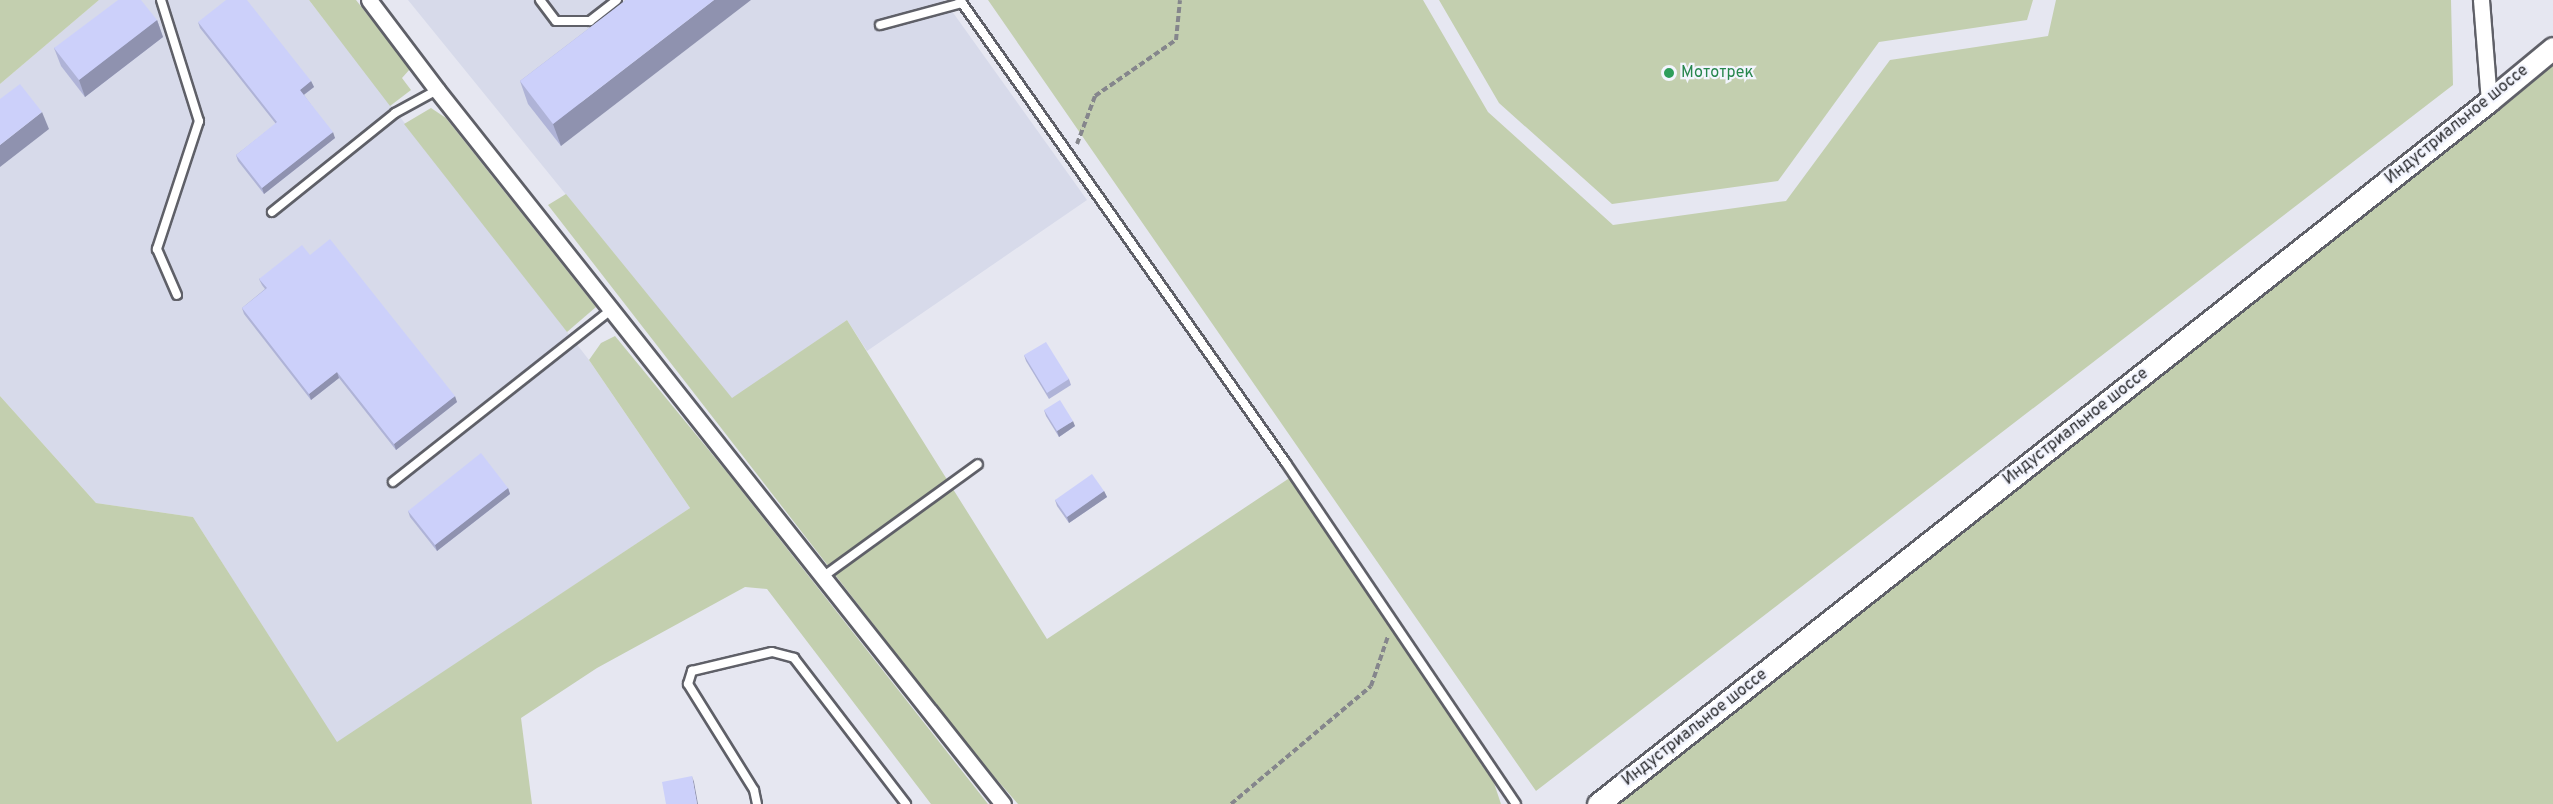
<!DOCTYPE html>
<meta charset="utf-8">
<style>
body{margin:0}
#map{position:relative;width:2553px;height:804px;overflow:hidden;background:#e6e7f1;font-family:Overpass,sans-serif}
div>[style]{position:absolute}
.built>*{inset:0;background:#d7daea}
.green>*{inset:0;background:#c3cfaf}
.path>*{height:4px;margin-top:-2px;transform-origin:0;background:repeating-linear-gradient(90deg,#85868c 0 6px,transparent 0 9px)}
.roads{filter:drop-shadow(2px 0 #5f6068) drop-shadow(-2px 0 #5f6068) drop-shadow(0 2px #5f6068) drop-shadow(0 -2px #5f6068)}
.lane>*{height:8px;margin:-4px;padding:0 4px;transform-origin:4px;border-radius:4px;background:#fff}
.street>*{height:15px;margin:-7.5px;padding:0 7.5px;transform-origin:7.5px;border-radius:7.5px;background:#fff}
.secondary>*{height:21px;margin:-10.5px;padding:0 10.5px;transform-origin:10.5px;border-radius:10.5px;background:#fff}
.wall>*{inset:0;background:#afb3d7}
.shaded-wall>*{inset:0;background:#8f92af}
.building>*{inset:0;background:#ccd0fa}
.dots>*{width:16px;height:16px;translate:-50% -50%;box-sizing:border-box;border:3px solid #f3f5fe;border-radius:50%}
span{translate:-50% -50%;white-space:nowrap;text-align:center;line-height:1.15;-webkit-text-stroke:4.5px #f3f5fe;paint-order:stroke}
.leisure-label{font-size:16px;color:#27864d}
.left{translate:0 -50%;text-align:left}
.street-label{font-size:16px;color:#292a2d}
</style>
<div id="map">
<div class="built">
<div style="clip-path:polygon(99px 0,309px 0,589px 360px,690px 508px,337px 743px,193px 517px,96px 503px,0 396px,0 84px)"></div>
<div style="clip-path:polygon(408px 0,944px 0,1087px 200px,867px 351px,847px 320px,732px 399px)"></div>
</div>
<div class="green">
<div style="clip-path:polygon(0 0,99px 0,0 84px)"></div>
<div style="clip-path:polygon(309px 0,356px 0,410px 69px,402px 78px,411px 90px,390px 106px)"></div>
<div style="clip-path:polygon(988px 0,1423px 0,1488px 112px,1613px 225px,1786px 201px,1890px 60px,2048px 36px,2056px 0,2451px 0,2453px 85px,1536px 791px)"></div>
<div style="clip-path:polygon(1439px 0,2033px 0,2027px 20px,1879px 42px,1778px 181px,1612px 204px,1499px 103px)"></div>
<div style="clip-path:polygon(2553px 63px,2553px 804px,1620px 804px,2031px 479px)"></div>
<div style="clip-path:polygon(431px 108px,446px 118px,596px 307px,567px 332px,404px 124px)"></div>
<div style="clip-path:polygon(566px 194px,732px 398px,847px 320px,1047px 639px,1291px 477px,1494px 783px,1501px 804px,1018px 804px,971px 750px,548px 205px)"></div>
<div style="clip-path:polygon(615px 336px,726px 471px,988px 804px,931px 804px,767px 589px,745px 587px,597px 668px,521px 718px,532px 804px,0 804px,0 396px,96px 503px,193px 517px,337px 742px,690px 508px,589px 360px,601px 343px)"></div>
</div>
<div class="path">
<div style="left:1077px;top:144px;width:51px;rotate:-69.4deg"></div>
<div style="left:1095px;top:96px;width:98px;rotate:-34.7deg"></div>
<div style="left:1176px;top:40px;width:40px;rotate:-84.3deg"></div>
<div style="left:1231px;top:804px;width:183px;rotate:-40.1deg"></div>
<div style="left:1371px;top:686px;width:53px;rotate:-71.2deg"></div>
</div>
<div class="roads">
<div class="lane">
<div style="left:161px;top:0;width:127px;rotate:72.6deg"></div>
<div style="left:199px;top:121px;width:135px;rotate:108.2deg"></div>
<div style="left:157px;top:249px;width:50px;rotate:66.5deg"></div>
<div style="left:540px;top:0;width:26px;rotate:53deg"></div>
<div style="left:556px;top:21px;width:34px"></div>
<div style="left:590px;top:21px;width:34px;rotate:-38deg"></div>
<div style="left:960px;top:0;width:566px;rotate:54.85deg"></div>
<div style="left:1286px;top:463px;width:411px;rotate:56deg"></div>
<div style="left:880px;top:25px;width:85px;rotate:-15deg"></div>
<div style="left:272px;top:212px;width:158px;rotate:-38.8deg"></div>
<div style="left:395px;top:113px;width:48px;rotate:-28.7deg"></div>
<div style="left:393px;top:482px;width:279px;rotate:-38.3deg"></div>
<div style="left:824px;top:576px;width:190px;rotate:-36deg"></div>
<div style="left:757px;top:804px;width:14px;rotate:-102deg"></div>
<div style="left:754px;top:790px;width:125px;rotate:-121.9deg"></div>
<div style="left:688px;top:684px;width:14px;rotate:-73deg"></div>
<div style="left:692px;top:671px;width:82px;rotate:-13.4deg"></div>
<div style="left:772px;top:652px;width:23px;rotate:15deg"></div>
<div style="left:794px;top:658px;width:184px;rotate:52.5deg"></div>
</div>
<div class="street">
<div style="left:369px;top:0;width:113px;rotate:52.9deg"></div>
<div style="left:437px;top:90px;width:911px;rotate:51.6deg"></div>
<div style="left:2481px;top:0;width:101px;rotate:85.5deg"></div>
</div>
<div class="secondary">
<div style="left:1598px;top:804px;width:1135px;rotate:-38.27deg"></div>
<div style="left:2489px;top:101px;width:83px;rotate:-39.6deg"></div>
</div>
</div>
<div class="wall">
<div style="clip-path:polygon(626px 0,561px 146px,528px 104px,520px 81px)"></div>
<div style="clip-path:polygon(157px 20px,163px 37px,85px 97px,61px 66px,54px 48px)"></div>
<div style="clip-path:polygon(198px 22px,311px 81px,314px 87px,304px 95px,335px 138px,264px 194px,238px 161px,236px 155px,276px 124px,200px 28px)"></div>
<div style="clip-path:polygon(310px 255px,457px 402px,396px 450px,339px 378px,311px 400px,244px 314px,242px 308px,265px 289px,262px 285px,259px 279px)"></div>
<div style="clip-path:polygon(1024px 355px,1069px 379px,1071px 385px,1049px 399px,1026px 361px)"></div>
<div style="clip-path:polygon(1044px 410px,1075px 426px,1059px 437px,1046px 416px)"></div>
<div style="clip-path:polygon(508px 488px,510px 494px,437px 551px,410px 517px,408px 511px)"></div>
<div style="clip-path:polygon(1104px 491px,1107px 497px,1069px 523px,1057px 506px,1055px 500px)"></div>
</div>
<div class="shaded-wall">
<div style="clip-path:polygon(714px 0,751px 0,561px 146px,553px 124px)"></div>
<div style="clip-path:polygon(157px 20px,163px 37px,85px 97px,79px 80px)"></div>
<div style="clip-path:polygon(311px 81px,314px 87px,302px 96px,300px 90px)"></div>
<div style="clip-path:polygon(42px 112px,49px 129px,0 167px,0 145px)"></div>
<div style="clip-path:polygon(333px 132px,335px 138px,264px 194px,262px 188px)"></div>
<div style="clip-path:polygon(337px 372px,339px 378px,311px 400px,309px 394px)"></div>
<div style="clip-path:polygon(455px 396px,457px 402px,396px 450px,394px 444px)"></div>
<div style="clip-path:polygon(1073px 421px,1075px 426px,1059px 437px,1057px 431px)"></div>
<div style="clip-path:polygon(508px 488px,510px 494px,437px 551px,435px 545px)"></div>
<div style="clip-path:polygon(1104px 491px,1107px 497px,1069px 523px,1067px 517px)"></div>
<div style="clip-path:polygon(692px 776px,694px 782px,698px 804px,697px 804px)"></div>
</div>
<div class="building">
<div style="clip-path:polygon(118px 0,141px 0,157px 20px,79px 80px,54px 48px)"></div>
<div style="clip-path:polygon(226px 0,247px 0,311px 81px,300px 90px,333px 132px,262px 188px,236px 155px,277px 122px,198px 22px)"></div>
<div style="clip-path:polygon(626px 0,714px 0,553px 124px,520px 81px)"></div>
<div style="clip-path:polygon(20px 84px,42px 112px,0 145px,0 99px)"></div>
<div style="clip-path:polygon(330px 239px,455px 396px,394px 444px,337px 372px,309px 394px,242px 308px,267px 288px,259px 279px,302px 245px,310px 255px)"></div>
<div style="clip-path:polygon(1046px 342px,1069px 379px,1047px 393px,1024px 355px)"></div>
<div style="clip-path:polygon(1060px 400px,1073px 421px,1057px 431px,1044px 410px)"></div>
<div style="clip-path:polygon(481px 453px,508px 488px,435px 545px,408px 511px)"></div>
<div style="clip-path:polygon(1092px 474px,1104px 491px,1067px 517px,1055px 500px)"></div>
<div style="clip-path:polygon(692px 776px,697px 804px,666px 804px,662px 782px)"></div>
</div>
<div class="dots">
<div style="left:1669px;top:73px;background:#2e9e5b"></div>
</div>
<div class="leisure-label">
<span class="left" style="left:1681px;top:73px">Мототрек</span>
</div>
<div class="street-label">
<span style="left:2457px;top:125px;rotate:-39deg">Индустриальное шоссе</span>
<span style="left:2076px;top:427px;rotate:-38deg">Индустриальное шоссе</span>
<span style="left:1695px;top:728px;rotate:-38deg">Индустриальное шоссе</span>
</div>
</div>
